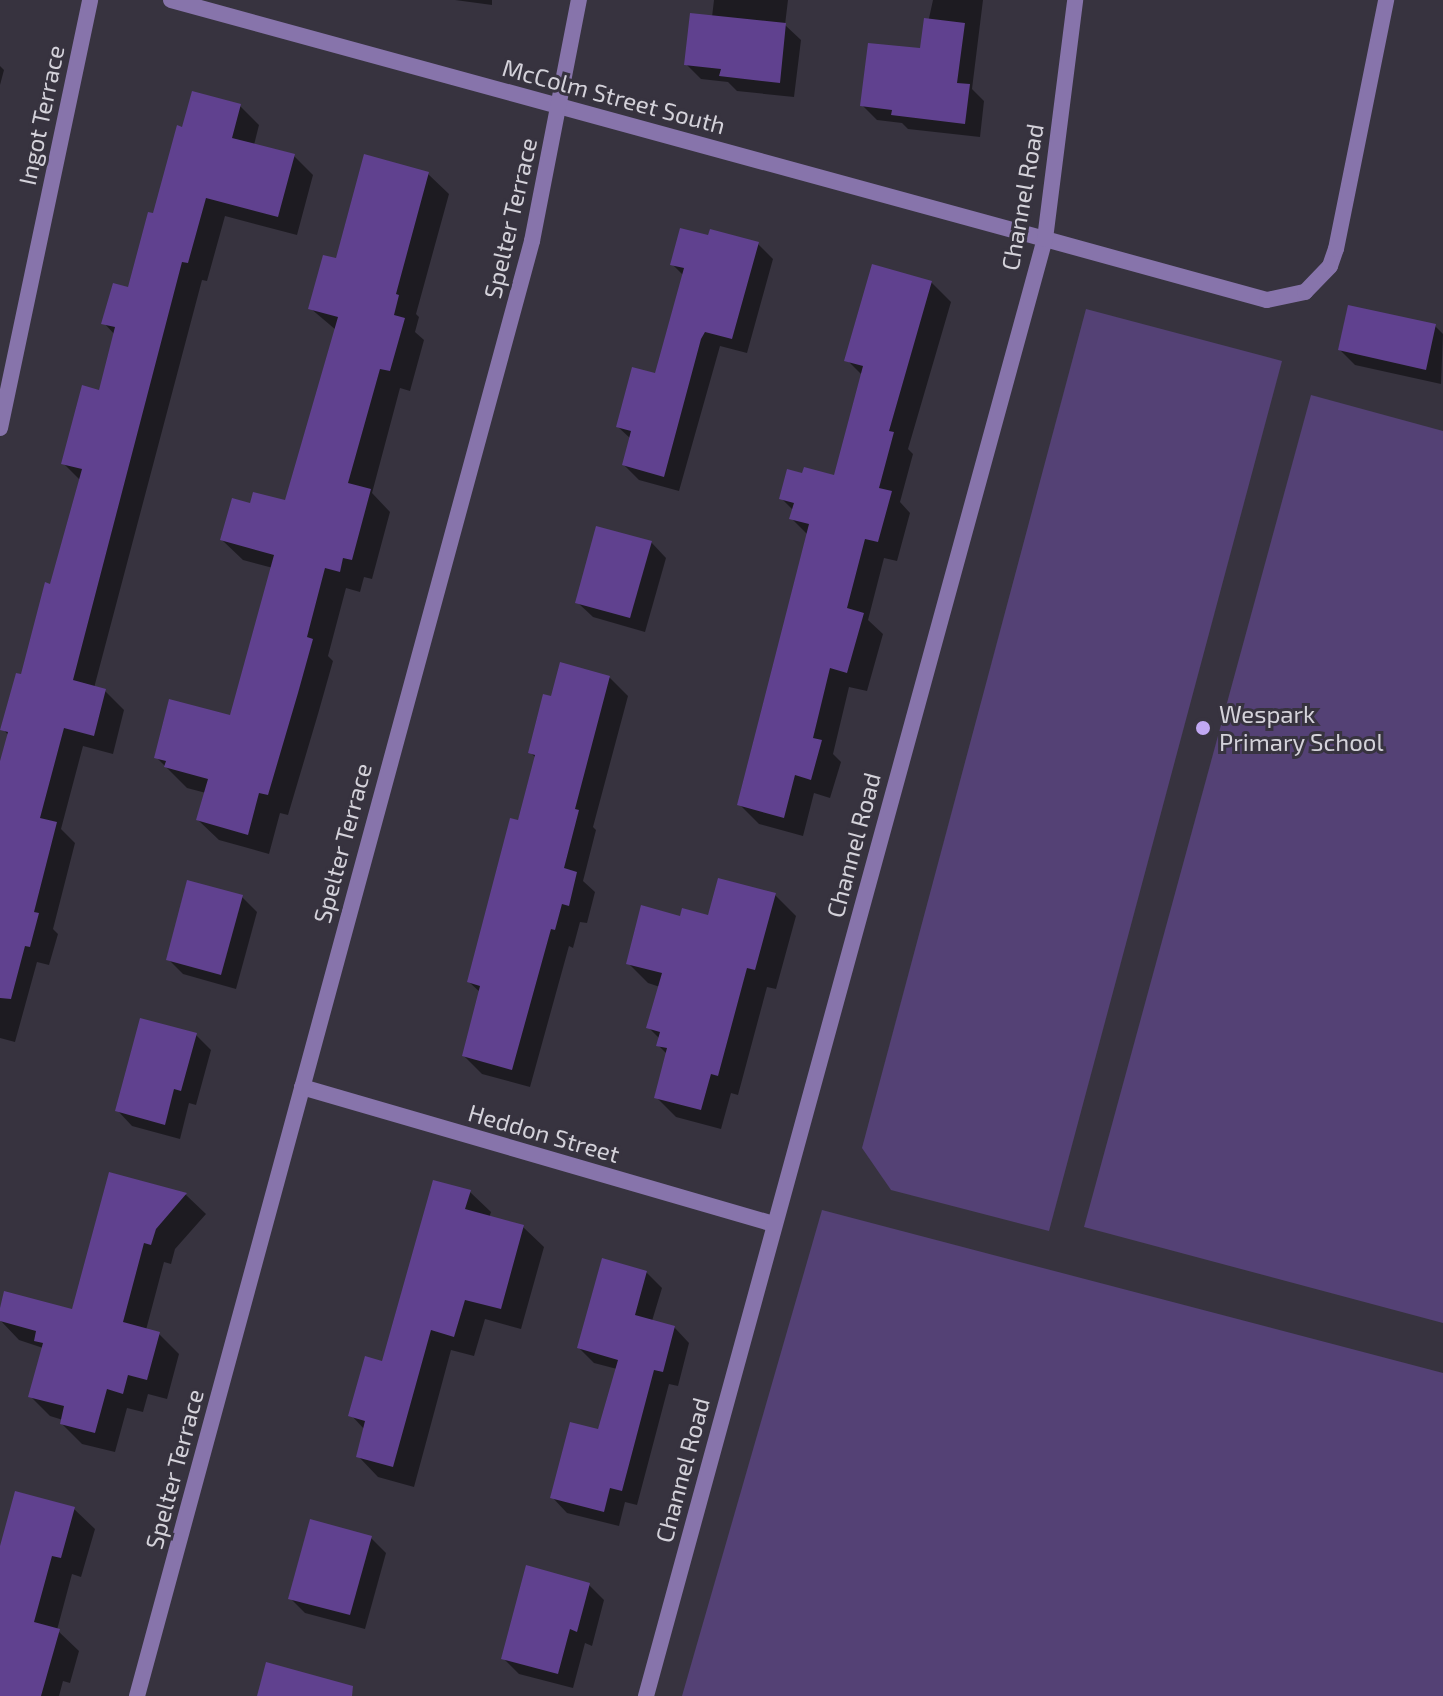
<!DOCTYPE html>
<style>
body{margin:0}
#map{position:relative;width:1443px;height:1696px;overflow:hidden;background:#37333f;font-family:"Exo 2",sans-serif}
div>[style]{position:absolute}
.green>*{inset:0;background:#544175}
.shadow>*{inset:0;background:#0007}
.building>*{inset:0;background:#60418f}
.lane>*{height:16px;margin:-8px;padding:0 8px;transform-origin:8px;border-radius:8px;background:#8774ab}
.street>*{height:16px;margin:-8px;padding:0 8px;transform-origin:8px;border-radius:8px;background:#8774ab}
.dots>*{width:22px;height:22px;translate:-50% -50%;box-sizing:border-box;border:4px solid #37333f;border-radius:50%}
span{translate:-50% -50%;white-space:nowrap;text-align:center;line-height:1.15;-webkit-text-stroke:6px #37333f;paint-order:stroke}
.street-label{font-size:24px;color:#d4d2da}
.poi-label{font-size:24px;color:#d4d2da}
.left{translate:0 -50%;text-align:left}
</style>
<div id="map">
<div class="green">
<div style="clip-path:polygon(1086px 309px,1282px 361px,1049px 1231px,891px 1190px,862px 1148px)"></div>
<div style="clip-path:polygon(1311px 395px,1443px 431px,1443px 1323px,1084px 1227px)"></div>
<div style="clip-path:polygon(822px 1210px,1443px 1373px,1443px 1696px,682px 1696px)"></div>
</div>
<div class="shadow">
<div style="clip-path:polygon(455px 0,492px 0,492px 5px)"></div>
<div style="clip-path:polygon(714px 0,788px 0,785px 25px,801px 40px,794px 97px,737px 91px,728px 82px,701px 79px,686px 64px,712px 17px)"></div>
<div style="clip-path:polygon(933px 0,983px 0,972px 89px,984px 101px,980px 137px,908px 129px,902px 123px,877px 120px,862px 105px,922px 50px)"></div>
<div style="clip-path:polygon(0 66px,4px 70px,0 85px)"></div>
<div style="clip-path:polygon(240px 106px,259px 125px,254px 145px,294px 156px,313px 175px,297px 235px,225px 216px,207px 281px,202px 280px,94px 688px,105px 691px,124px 710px,113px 754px,83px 746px,61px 829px,75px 843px,53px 929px,58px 934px,49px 965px,37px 962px,15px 1042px,0 1038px,0 768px,9px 736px,3px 729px,52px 586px,81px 481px,63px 463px,101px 392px,115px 335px,104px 323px,129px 290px,184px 129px)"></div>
<div style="clip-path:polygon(428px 174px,449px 194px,416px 314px,419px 317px,415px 332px,424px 340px,410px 391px,400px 388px,372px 493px,390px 512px,372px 579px,364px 577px,360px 592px,346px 588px,328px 656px,333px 661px,318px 714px,288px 815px,280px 813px,269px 854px,219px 840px,198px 820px,206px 793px,187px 788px,156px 757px,231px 718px,273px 568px,243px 560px,222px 540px,251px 506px,287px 502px,336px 330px,310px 308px,337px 261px)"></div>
<div style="clip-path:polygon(758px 244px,773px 259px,747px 353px,720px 346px,679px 491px,639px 480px,624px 465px,631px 439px,618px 427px,657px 376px,684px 276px,672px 264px)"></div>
<div style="clip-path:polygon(931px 282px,951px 302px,908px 449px,913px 454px,900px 502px,910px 513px,897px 561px,884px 558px,868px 620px,883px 634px,867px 691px,849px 687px,833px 754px,841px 762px,830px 798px,814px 793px,803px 836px,759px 824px,740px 805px,809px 536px,792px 519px,794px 511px,781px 498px,804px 475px,835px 478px,863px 376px,847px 360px)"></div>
<div style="clip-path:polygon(1435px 326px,1443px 334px,1441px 384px,1355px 365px,1340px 350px)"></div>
<div style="clip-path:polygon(651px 542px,666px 558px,645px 632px,593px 617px,577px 602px)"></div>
<div style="clip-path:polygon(609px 677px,628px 696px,593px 827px,596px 830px,583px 881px,595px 892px,587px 923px,580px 922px,573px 948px,569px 946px,530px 1087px,482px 1074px,464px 1056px,481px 993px,469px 982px,520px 822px,536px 758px,530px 752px,552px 699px)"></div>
<div style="clip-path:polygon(775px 895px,796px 916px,776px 989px,767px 987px,738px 1095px,731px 1093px,721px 1129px,676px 1117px,656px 1097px,668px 1055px,658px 1045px,660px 1039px,648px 1027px,660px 987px,648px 983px,628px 963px,681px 918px,710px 917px)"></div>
<div style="clip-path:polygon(242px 897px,257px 912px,236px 989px,183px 974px,168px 959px)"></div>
<div style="clip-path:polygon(196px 1035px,211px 1050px,196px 1105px,189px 1103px,180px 1139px,132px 1126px,117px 1110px)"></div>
<div style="clip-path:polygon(110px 1175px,186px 1195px,206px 1214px,175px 1249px,171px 1264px,164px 1262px,146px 1330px,159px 1334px,179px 1354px,167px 1399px,148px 1394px,143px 1412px,127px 1408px,115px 1452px,82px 1444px,62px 1424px,63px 1420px,50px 1416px,30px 1396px,43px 1348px,19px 1340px,0 1320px,0 1316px,73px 1311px)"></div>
<div style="clip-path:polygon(470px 1192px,491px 1212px,489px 1218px,523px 1227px,544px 1247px,521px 1329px,485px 1319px,474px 1356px,451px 1350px,414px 1487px,378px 1477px,358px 1456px,365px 1430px,351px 1415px,384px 1363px)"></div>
<div style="clip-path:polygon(646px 1272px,662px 1288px,652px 1321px,674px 1327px,689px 1343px,678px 1386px,669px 1384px,637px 1505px,625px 1502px,619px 1526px,567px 1513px,552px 1497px,599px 1432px,617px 1369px,594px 1363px,579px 1348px)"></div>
<div style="clip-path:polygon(74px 1509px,95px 1529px,81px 1577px,72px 1574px,57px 1630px,79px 1651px,70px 1683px,63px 1681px,59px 1696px,0 1696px,0 1554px)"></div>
<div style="clip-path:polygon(371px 1538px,386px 1553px,365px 1629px,305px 1613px,290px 1598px)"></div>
<div style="clip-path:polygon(589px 1585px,604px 1600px,592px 1646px,585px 1643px,573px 1688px,519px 1674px,504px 1659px)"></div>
</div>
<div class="building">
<div style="clip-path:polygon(690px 13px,786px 23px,780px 83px,719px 76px,721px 69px,684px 65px)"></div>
<div style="clip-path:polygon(924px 18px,965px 23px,957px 83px,970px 84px,965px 124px,891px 115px,892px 110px,860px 106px,868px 43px,920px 48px)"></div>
<div style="clip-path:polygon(192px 91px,241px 104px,232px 138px,295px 154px,278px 217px,206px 198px,188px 263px,182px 262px,73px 680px,106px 689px,94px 736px,64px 728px,40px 818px,57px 822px,34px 912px,39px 913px,30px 947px,25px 946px,11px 999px,0 998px,0 761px,8px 732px,0 730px,16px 673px,21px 674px,45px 582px,50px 584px,82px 469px,61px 464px,82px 385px,99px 390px,115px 327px,101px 324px,113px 283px,128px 287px,148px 212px,153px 213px,177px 125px,182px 127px)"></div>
<div style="clip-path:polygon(364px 154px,429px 172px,396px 294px,399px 295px,394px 315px,405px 318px,390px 371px,380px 369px,348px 483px,371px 489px,352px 560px,343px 558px,340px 572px,325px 568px,307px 637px,313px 639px,298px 693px,268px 795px,259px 793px,248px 835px,196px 820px,208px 779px,164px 767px,166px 761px,154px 758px,169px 699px,230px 715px,274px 555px,220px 540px,232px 498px,250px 503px,253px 492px,285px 500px,338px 317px,308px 309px,323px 255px,336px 258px)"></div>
<div style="clip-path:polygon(680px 228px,708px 235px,710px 229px,759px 242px,732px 339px,705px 332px,701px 339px,664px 477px,622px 465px,631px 431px,616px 427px,632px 367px,655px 373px,684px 268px,670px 265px)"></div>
<div style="clip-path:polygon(872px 264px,932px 281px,889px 431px,894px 432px,879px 488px,892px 491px,878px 542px,865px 539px,847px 608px,864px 613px,847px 673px,830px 668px,813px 738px,822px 740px,811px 780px,795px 775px,784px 818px,737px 805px,809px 524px,789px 519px,794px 503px,779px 499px,787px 469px,802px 473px,804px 467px,834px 475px,863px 366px,844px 361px)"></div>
<div style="clip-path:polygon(1348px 305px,1436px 324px,1426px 370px,1338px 350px)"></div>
<div style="clip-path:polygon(596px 526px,652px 541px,630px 618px,575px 603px)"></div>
<div style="clip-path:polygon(560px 662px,610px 676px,575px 809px,579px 810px,564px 868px,577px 872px,569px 906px,562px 904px,555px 930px,551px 929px,512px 1070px,462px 1056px,480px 986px,467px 982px,510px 818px,518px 820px,535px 755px,528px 753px,543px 694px,551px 696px)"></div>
<div style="clip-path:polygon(718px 878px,776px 893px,755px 970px,747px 968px,718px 1076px,711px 1074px,701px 1110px,654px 1098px,667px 1048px,656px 1046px,660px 1032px,646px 1028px,662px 973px,626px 964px,641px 905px,680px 916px,682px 908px,708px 915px)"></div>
<div style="clip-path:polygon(187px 880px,243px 895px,221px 975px,166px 960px)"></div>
<div style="clip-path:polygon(140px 1018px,197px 1033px,181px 1091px,174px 1089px,165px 1125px,115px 1111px)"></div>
<div style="clip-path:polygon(109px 1172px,187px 1193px,156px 1229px,151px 1245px,144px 1243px,123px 1322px,160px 1332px,147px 1380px,128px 1375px,123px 1394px,107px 1389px,95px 1433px,60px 1424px,64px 1406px,28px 1397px,43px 1343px,34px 1341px,36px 1331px,0 1321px,0 1308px,4px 1291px,72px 1309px)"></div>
<div style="clip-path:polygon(433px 1180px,471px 1190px,465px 1209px,524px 1225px,501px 1309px,465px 1300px,454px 1337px,431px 1330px,393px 1467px,356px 1457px,365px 1421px,348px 1416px,365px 1356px,382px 1361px)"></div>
<div style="clip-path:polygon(602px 1258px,647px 1271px,635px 1315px,675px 1326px,663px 1372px,654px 1370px,622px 1491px,610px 1488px,604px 1512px,550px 1498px,570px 1422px,598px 1429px,618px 1360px,577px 1348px)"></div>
<div style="clip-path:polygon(15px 1491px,75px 1507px,61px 1558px,52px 1556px,34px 1622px,60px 1629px,41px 1696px,0 1696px,0 1546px)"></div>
<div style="clip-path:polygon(310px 1519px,372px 1536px,350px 1615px,288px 1599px)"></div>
<div style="clip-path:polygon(526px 1565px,590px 1583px,577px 1632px,570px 1629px,558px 1674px,501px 1659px)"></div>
<div style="clip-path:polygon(266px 1662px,353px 1686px,352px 1696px,257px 1696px)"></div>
</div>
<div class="lane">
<div style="left:1045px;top:239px;width:230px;rotate:15.4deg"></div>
<div style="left:1267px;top:300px;width:39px;rotate:-12deg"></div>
<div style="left:1305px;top:292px;width:36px;rotate:-46deg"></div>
<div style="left:1330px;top:266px;width:18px;rotate:-71deg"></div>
<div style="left:1336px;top:249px;width:254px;rotate:-78.6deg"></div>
</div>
<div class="street">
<div style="left:171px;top:0;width:906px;rotate:15.29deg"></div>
<div style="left:0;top:428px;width:437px;rotate:-78.1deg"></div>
<div style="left:302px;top:1087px;width:491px;rotate:16.2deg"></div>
<div style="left:137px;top:1696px;width:1508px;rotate:-74.81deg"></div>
<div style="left:532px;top:241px;width:246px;rotate:-79deg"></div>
<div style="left:646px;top:1696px;width:1511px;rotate:-74.69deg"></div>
<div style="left:1045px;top:239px;width:241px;rotate:-82.8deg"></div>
</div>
<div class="dots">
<div style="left:1203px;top:728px;background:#c1a8f3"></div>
</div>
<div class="street-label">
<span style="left:614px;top:96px;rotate:15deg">McColm Street South</span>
<span style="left:41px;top:115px;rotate:-78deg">Ingot Terrace</span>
<span style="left:1022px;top:197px;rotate:-80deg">Channel Road</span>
<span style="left:510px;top:218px;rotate:-77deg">Spelter Terrace</span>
<span style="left:342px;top:843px;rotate:-75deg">Spelter Terrace</span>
<span style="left:853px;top:845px;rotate:-75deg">Channel Road</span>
<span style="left:544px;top:1133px;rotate:16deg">Heddon Street</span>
<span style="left:174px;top:1469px;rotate:-75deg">Spelter Terrace</span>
<span style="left:682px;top:1470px;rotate:-75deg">Channel Road</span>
</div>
<div class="poi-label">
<span class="left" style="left:1219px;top:728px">Wespark<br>Primary School</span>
</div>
</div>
